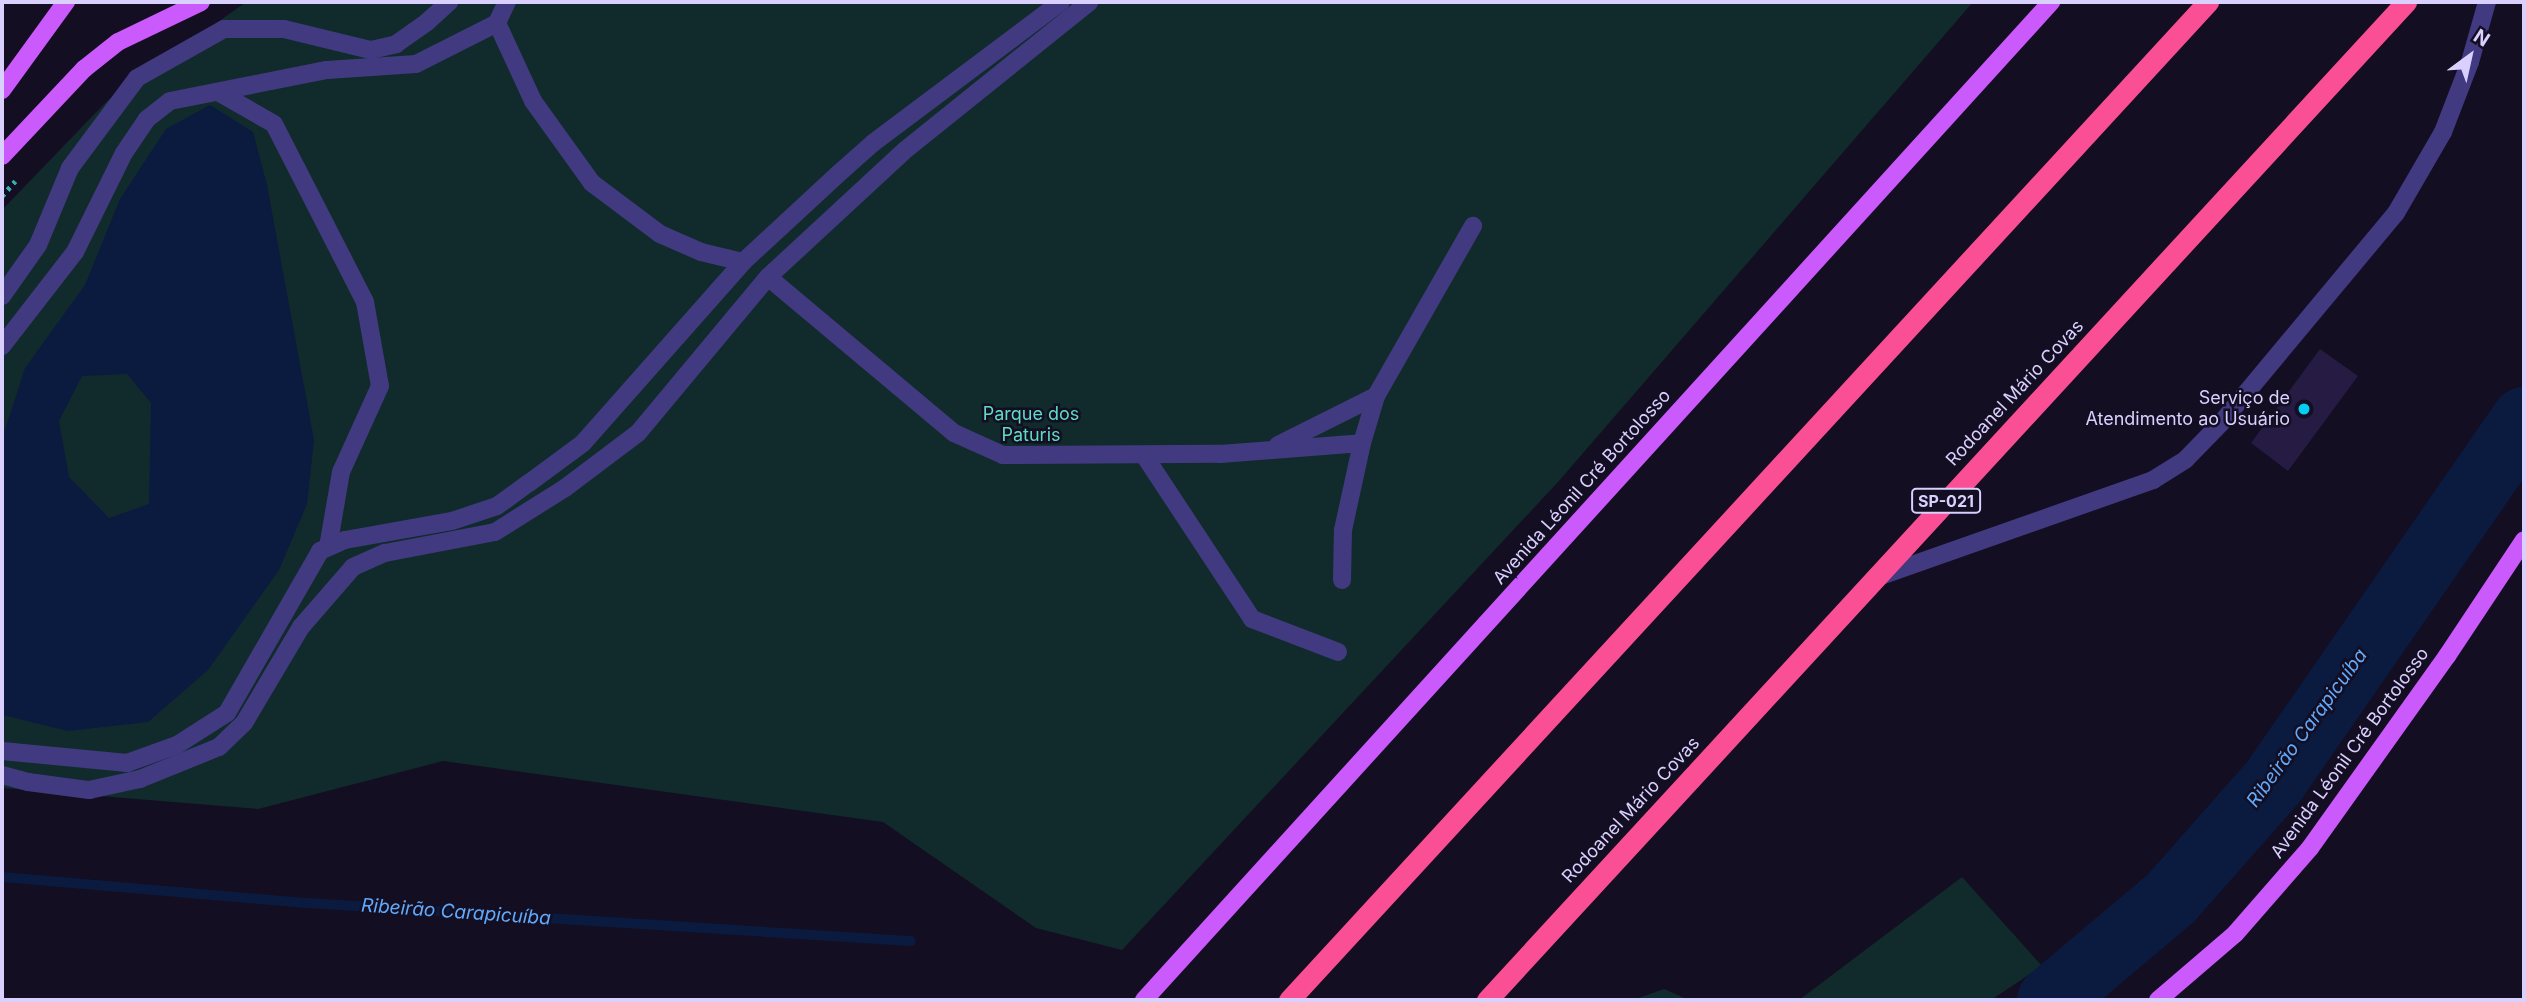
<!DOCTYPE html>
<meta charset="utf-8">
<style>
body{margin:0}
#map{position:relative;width:2526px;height:1002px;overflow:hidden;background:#130e22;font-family:Inter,sans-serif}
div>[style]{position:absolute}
.green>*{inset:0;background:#112b2c}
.water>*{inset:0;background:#0b1a3f}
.stream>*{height:10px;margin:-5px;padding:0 5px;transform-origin:5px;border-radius:5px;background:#0b1a3f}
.river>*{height:66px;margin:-33px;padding:0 33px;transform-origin:33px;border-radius:33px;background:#0b1a3f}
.building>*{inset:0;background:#261b43}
.path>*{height:4.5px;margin-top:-2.25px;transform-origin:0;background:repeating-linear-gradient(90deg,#31b0b1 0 3.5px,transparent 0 8.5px)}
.minor>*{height:18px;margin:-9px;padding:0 9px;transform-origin:9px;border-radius:9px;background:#423a80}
.major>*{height:18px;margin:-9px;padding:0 9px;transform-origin:9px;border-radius:9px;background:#ca5afb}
.highway>*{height:21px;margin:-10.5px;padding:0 10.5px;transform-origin:10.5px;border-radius:10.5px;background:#fb4f95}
.dots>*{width:19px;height:19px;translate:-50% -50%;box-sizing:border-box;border:4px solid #130e22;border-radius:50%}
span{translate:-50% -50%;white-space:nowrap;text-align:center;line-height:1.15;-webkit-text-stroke:5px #130e22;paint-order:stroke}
.shield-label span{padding:2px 5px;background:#130e22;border:2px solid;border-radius:5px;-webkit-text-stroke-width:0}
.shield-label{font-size:16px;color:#d9d0fe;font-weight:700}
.street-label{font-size:18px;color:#d9d0fe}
.poi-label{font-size:18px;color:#d9d0fe}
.right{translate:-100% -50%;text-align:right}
.park-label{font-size:18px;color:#5edcc5}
.water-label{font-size:19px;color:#61a9fb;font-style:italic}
.frame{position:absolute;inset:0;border:4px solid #d9d0fe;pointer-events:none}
.north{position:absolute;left:2435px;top:21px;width:70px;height:70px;-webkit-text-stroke:5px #130e22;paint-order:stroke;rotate:33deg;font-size:19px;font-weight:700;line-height:28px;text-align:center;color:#d9d0fe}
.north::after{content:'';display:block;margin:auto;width:24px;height:32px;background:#d9d0fe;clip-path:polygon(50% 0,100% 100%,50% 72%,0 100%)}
</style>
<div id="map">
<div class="green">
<div style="clip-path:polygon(246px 2px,1973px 2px,1558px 482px,1122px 950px,1036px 928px,883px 822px,443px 761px,258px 809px,2px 788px,2px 210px,107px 101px)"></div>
<div style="clip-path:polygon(1962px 877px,2042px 966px,1991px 1000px,1799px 1000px)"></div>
<div style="clip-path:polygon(1664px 989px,1689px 1000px,1633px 1000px)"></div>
</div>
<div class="water">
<div style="clip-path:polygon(evenodd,210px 105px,253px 132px,267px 185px,314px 440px,307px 504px,279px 570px,208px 670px,148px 722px,68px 731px,2px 715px,2px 439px,25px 368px,85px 285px,120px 199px,166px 129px,210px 105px,127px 374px,151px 403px,149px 504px,109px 518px,69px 477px,59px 421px,82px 376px,127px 374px)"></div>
</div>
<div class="stream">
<div style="left:2px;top:877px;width:307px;rotate:4.9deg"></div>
<div style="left:308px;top:903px;width:604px;rotate:3.61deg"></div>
</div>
<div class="river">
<div style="left:2050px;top:1000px;width:158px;rotate:-40.1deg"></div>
<div style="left:2171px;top:898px;width:156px;rotate:-48.6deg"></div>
<div style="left:2274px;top:781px;width:439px;rotate:-55.3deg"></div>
</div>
<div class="building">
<div style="clip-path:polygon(2320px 349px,2358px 376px,2288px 471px,2251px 443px)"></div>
</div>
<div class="path">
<div style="left:2px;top:196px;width:20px;rotate:-49deg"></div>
</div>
<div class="minor">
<div style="left:497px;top:23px;width:86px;rotate:65.2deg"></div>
<div style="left:533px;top:101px;width:101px;rotate:54.3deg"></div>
<div style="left:592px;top:183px;width:85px;rotate:36.9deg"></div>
<div style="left:660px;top:234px;width:45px;rotate:23.7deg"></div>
<div style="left:701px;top:252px;width:43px;rotate:13.4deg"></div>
<div style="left:218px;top:92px;width:64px;rotate:29.7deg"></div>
<div style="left:274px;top:124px;width:200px;rotate:62.9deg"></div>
<div style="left:365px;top:302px;width:85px;rotate:79.9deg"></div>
<div style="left:380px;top:386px;width:94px;rotate:114.4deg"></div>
<div style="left:341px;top:472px;width:76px;rotate:99.8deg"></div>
<div style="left:768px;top:277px;width:243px;rotate:40deg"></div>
<div style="left:954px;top:433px;width:54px;rotate:24.2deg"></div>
<div style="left:1003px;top:455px;width:217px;rotate:-0.3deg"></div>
<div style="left:1220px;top:454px;width:142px;rotate:-4.4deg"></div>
<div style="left:2px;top:296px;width:62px;rotate:-54.8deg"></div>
<div style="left:38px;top:245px;width:83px;rotate:-67.4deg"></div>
<div style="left:70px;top:168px;width:112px;rotate:-53.3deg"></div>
<div style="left:137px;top:78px;width:100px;rotate:-29.4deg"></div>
<div style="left:224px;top:29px;width:60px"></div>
<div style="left:284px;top:29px;width:89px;rotate:13.6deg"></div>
<div style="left:371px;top:50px;width:26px;rotate:-13deg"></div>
<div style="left:396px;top:44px;width:38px;rotate:-35deg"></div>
<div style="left:427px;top:22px;width:30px;rotate:-42deg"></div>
<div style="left:2px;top:346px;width:119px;rotate:-52.2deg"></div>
<div style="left:75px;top:252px;width:110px;rotate:-63.7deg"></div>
<div style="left:124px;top:153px;width:41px;rotate:-55.9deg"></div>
<div style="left:147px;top:119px;width:29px;rotate:-38deg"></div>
<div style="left:170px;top:101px;width:160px;rotate:-11.2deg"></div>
<div style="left:327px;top:70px;width:89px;rotate:-3.9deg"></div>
<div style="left:416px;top:64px;width:91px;rotate:-26.8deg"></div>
<div style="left:497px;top:23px;width:23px;rotate:-65deg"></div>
<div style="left:1278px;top:445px;width:110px;rotate:-26.6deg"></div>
<div style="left:1144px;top:455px;width:196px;rotate:56.6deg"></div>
<div style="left:1252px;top:619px;width:92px;rotate:21deg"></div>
<div style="left:1875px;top:578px;width:295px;rotate:-19.4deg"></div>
<div style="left:2153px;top:480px;width:39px;rotate:-32deg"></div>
<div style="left:2186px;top:459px;width:50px;rotate:-45.8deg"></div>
<div style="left:2221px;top:423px;width:273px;rotate:-50.2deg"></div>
<div style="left:2396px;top:213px;width:94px;rotate:-59.9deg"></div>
<div style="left:2443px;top:132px;width:75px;rotate:-68.9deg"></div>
<div style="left:2470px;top:62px;width:62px;rotate:-74.2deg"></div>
<div style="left:1342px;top:580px;width:50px;rotate:-88.9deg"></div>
<div style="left:1343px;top:530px;width:89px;rotate:-77.7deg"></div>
<div style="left:1362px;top:443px;width:49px;rotate:-73.4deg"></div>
<div style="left:1376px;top:396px;width:196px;rotate:-60.3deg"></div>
<div style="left:2px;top:751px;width:126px;rotate:5.5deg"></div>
<div style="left:127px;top:763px;width:53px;rotate:-19.8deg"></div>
<div style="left:177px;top:745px;width:59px;rotate:-32.6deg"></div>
<div style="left:227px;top:713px;width:187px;rotate:-60.1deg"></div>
<div style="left:320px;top:551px;width:27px;rotate:-24deg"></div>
<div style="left:345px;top:540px;width:109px;rotate:-10.1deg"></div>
<div style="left:452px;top:521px;width:47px;rotate:-18.4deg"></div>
<div style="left:497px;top:506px;width:39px;rotate:-36deg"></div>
<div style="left:529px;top:483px;width:67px;rotate:-36.5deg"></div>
<div style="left:583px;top:443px;width:242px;rotate:-48.5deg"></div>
<div style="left:743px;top:262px;width:128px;rotate:-42.8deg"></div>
<div style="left:837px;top:175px;width:48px;rotate:-41.6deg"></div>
<div style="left:873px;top:143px;width:235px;rotate:-36.9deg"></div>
<div style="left:2px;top:775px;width:27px;rotate:15deg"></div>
<div style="left:28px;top:782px;width:62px;rotate:7.5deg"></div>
<div style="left:89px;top:790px;width:52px;rotate:-12.2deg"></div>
<div style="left:140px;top:779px;width:85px;rotate:-22.1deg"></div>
<div style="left:219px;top:747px;width:35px;rotate:-44deg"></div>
<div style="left:244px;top:723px;width:112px;rotate:-59.3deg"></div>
<div style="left:301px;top:627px;width:79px;rotate:-49.1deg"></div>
<div style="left:353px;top:567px;width:35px;rotate:-24deg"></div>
<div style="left:385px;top:553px;width:112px;rotate:-10.8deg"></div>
<div style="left:495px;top:532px;width:83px;rotate:-32.2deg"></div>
<div style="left:565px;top:488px;width:91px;rotate:-37deg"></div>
<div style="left:638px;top:433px;width:203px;rotate:-50.2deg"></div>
<div style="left:768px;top:277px;width:185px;rotate:-42.8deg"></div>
<div style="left:904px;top:151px;width:238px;rotate:-38.8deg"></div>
</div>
<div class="major">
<div style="left:2px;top:90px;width:109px;rotate:-54deg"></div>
<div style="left:2px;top:156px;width:120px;rotate:-46.7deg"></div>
<div style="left:84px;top:69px;width:43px;rotate:-38.5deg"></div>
<div style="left:118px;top:42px;width:92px;rotate:-25.7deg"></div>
<div style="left:1144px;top:1000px;width:1349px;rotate:-47.73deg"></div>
<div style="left:2158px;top:1000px;width:101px;rotate:-40.6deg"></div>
<div style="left:2235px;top:934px;width:114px;rotate:-48.9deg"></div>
<div style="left:2310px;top:848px;width:236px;rotate:-54.5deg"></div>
<div style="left:2447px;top:656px;width:139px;rotate:-56.4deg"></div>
</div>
<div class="highway">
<div style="left:1289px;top:1000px;width:1357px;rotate:-47.36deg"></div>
<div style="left:1487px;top:1000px;width:1357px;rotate:-47.36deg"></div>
</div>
<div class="dots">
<div style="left:2304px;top:409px;background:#06ccf4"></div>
</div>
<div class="shield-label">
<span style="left:1946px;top:501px">SP-021</span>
</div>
<div class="street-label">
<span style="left:2015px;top:393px;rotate:-47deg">Rodoanel Mário Covas</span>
<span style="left:1582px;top:487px;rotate:-48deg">Avenida Léonil Cré Bortolosso</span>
<span style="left:2350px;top:753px;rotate:-54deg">Avenida Léonil Cré Bortolosso</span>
<span style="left:1631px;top:810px;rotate:-47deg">Rodoanel Mário Covas</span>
</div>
<div class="poi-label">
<span class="right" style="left:2290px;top:409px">Serviço de<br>Atendimento ao Usuário</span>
</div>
<div class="park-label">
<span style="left:1031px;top:425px">Parque dos<br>Paturis</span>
</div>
<div class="water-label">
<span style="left:2307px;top:728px;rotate:-54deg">Ribeirão Carapicuíba</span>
<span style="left:456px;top:912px;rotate:4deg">Ribeirão Carapicuíba</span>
</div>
<div class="frame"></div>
<div class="north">N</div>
</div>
